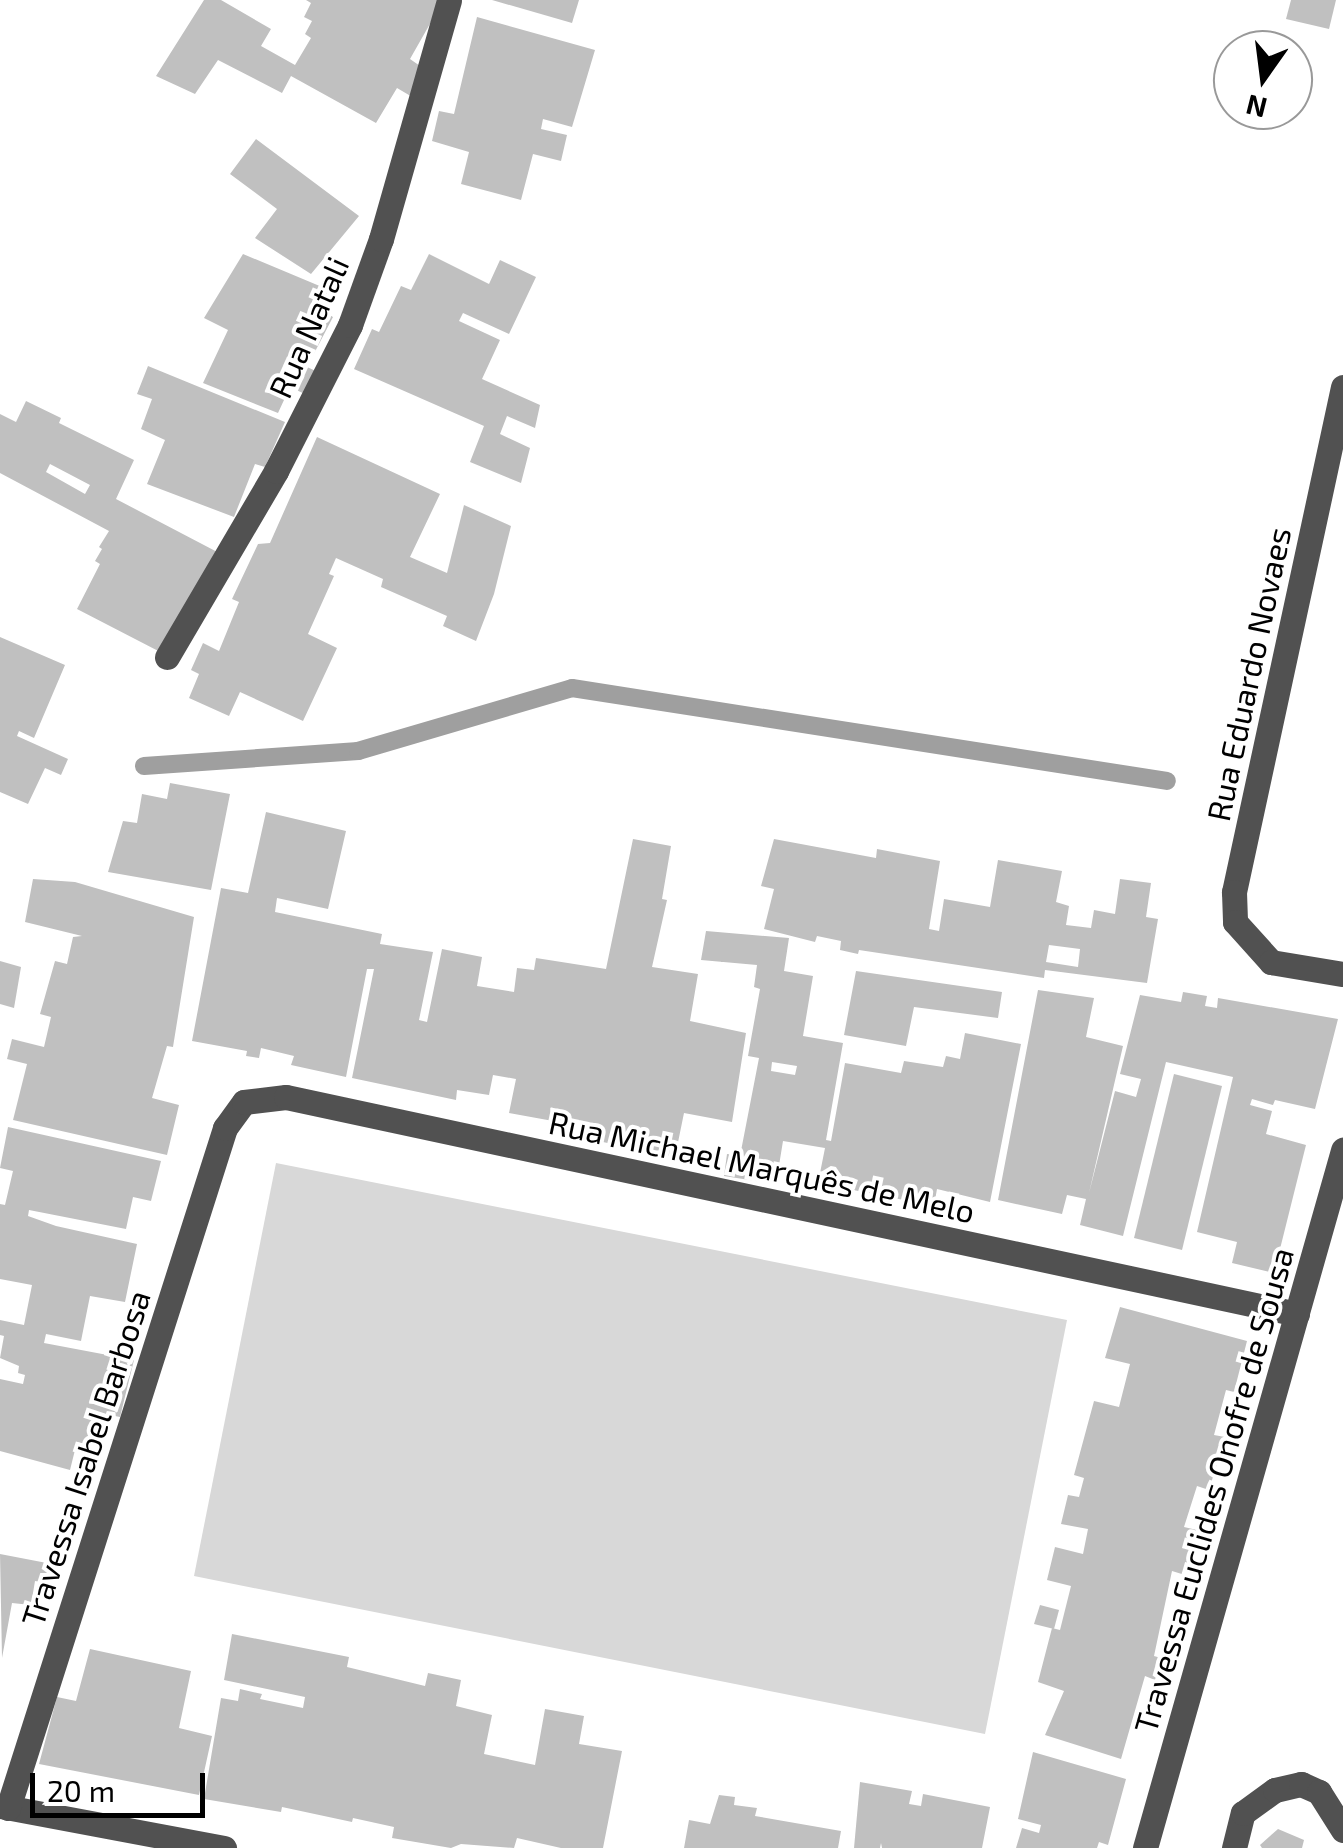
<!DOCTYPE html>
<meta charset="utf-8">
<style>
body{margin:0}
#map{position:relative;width:1343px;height:1848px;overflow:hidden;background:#fff;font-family:"Exo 2",sans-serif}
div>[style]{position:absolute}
.green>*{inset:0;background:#d8d8d8}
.stream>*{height:18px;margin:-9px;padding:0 9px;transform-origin:9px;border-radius:9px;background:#9f9f9f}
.building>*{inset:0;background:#c0c0c0}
.minor>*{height:25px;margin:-12.5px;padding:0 12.5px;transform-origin:12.5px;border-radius:12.5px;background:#515151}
span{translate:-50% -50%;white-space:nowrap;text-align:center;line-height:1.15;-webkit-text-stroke:8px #fff;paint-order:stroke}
.street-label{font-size:32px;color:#000}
.north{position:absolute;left:1213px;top:30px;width:100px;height:100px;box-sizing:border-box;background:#fff;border:2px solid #999;border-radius:50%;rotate:194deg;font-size:28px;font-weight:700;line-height:40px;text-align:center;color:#000}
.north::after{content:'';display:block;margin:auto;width:35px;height:45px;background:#000;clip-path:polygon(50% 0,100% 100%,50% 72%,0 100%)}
.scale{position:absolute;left:30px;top:1773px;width:175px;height:45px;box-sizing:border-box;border:5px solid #000;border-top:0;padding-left:12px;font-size:30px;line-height:35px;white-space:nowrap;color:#000;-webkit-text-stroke:8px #fff;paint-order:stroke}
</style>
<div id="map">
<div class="green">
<div style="clip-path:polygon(276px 1163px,1067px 1320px,985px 1734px,194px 1576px)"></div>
</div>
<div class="stream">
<div style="left:144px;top:766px;width:215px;rotate:-4deg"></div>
<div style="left:358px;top:751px;width:223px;rotate:-16.4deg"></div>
<div style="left:572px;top:688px;width:602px;rotate:8.88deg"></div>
</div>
<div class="building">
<div style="clip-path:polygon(204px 0,221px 0,271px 29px,261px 46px,295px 65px,311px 38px,305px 34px,312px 21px,304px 17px,311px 3px,306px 0,438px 0,431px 22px,410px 59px,423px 68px,414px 98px,397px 88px,376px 123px,291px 76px,282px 93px,218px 60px,195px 94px,156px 76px)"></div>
<div style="clip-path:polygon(492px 0,579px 0,572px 23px)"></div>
<div style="clip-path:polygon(1291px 0,1336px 0,1329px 29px,1286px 19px)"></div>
<div style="clip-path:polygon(477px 17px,595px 50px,572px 127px,543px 119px,541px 129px,567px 135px,561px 161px,533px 154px,521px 200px,461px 184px,469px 152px,432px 141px,439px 111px,454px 114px)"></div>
<div style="clip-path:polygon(256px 139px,359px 216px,311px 274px,255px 238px,277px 209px,230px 174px)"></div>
<div style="clip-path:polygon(243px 254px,334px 292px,324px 312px,333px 317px,307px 367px,318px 372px,307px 395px,290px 387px,278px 413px,203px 383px,228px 330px,204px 318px)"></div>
<div style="clip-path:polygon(429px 254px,489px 284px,500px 260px,536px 277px,509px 334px,463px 313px,459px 321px,500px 340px,482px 379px,540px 405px,535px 428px,507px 416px,500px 434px,530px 448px,521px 483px,470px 462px,484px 426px,354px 369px,372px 329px,379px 332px,401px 286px,411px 290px)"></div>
<div style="clip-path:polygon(148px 366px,285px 422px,265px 467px,255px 464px,234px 517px,147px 484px,165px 440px,141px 429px,152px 399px,137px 394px)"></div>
<div style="clip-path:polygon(evenodd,26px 401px,61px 418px,59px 423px,134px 460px,116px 499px,223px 555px,166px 655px,77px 609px,100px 564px,95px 561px,102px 549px,99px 547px,109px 531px,0 473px,0 414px,16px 422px,26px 401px,50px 464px,90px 485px,85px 494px,46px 472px,50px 464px)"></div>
<div style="clip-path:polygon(317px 437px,440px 494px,410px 557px,447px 573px,464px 505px,511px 526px,494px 594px,476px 641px,443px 626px,447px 616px,381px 587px,383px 579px,336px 558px,329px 574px,334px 576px,308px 634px,337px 648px,303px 721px,240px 692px,229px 716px,189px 698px,199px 674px,191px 670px,203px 643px,219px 651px,239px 602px,232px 599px,258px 544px,270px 543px)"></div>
<div style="clip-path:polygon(0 637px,65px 665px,34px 738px,19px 731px,17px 736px,68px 759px,61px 775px,45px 768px,28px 804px,0 792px)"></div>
<div style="clip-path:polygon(170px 783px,230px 794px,211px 890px,108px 872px,123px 821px,137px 823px,142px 794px,167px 799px)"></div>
<div style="clip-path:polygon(266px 812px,346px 831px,328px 909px,277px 898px,275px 912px,382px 934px,380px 944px,433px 952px,419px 1020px,427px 1022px,442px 949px,482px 957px,477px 986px,514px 992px,517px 968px,534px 970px,536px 958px,606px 969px,633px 839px,671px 846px,662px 899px,667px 900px,652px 967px,698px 974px,690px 1021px,746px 1033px,732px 1122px,684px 1113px,675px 1157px,574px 1136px,575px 1125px,509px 1113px,516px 1079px,493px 1075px,489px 1095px,457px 1090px,456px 1100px,352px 1078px,374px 969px,367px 969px,346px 1077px,291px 1065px,294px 1056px,261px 1048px,259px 1058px,246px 1056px,247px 1051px,192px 1041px,221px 888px,248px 893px)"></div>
<div style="clip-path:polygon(evenodd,774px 839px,876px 858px,877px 849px,940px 861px,929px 929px,939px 931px,944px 899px,990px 907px,998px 860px,1062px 871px,1056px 902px,1069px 906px,1066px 925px,1091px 928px,1094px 910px,1115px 914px,1120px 879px,1151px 883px,1146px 917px,1158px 919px,1147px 983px,1045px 970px,1044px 978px,859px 950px,858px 954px,840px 950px,841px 941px,817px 936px,815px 942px,764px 929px,774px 889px,761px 886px,774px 839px,1049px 945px,1080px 949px,1078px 967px,1046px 962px,1049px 945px)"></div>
<div style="clip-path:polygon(33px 879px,75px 882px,194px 917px,173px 1047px,167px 1046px,152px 1098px,179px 1105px,167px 1155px,13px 1120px,27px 1064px,7px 1059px,12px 1039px,44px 1047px,51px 1017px,40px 1014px,55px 961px,67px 964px,73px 937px,82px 936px,25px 922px)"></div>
<div style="clip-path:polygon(evenodd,706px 931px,789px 938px,784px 971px,813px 976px,803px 1036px,843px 1043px,826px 1140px,831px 1141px,845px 1063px,901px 1073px,904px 1061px,943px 1067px,946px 1056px,960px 1059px,965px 1033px,1021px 1044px,990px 1202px,937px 1189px,934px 1206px,818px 1183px,825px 1148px,783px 1141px,776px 1184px,724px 1176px,727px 1154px,740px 1156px,759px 1058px,748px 1056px,760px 989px,754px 987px,757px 965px,701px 960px,706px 931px,772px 1062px,797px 1066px,795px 1075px,771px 1071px,772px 1062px)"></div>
<div style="clip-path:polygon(0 961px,21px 967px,14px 1008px,0 1004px)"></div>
<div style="clip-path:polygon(856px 971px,1002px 992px,998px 1018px,914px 1007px,906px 1046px,844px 1035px)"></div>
<div style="clip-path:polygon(1038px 990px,1094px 998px,1086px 1037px,1123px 1046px,1089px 1193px,1115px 1091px,1136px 1097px,1141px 1079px,1120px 1074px,1140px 995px,1181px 1002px,1183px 992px,1207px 996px,1205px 1006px,1217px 1008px,1218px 998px,1338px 1019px,1315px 1109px,1275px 1100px,1273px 1105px,1252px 1099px,1250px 1105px,1272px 1111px,1266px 1134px,1306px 1145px,1274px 1273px,1232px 1263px,1237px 1242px,1197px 1232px,1233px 1077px,1166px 1062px,1123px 1236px,1080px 1225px,1086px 1199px,1067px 1195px,1062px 1214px,998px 1200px)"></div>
<div style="clip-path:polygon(1174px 1074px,1222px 1086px,1182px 1250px,1134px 1238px)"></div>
<div style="clip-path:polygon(8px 1127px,161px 1161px,151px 1201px,133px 1197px,126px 1229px,29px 1210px,28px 1216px,56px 1226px,137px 1244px,125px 1302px,90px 1296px,81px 1341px,46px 1334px,44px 1343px,134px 1360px,120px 1417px,95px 1412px,86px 1444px,77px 1442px,70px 1470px,0 1451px,0 1379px,23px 1384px,25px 1375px,18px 1373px,19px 1366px,0 1358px,4px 1336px,0 1335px,0 1320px,24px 1325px,32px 1285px,0 1279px,0 1204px,5px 1205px,13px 1171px,0 1168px)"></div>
<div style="clip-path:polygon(1120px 1307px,1247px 1341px,1234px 1392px,1226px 1390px,1214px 1435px,1225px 1437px,1209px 1490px,1197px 1486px,1184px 1527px,1197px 1530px,1185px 1575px,1172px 1571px,1154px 1656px,1161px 1658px,1155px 1680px,1145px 1676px,1121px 1759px,1045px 1735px,1064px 1691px,1038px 1682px,1052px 1628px,1060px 1630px,1071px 1586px,1047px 1580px,1055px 1547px,1083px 1554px,1088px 1529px,1061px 1524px,1068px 1495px,1079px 1497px,1084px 1478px,1074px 1475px,1094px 1401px,1119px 1407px,1130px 1364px,1105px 1358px)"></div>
<div style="clip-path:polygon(0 1554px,52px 1564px,47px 1583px,35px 1581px,31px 1605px,12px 1603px,2px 1658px)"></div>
<div style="clip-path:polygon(1040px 1605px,1059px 1610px,1054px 1629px,1034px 1624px)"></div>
<div style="clip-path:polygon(232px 1634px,349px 1657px,347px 1667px,425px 1686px,428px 1673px,461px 1680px,456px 1706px,492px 1715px,484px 1754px,535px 1765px,545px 1709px,584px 1716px,579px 1744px,622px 1751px,603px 1848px,561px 1848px,517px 1838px,514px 1848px,461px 1844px,451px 1848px,392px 1838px,394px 1827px,353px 1818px,352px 1822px,282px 1807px,281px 1812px,204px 1799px,221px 1698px,238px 1701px,240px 1689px,262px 1694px,260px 1699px,303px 1708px,305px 1697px,224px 1680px)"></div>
<div style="clip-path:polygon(90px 1649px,191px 1671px,179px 1728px,212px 1736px,199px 1795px,39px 1764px,57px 1697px,76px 1701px)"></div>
<div style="clip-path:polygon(1033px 1752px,1126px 1779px,1108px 1845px,1099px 1842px,1097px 1848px,1016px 1848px,1022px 1828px,1039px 1833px,1041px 1825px,1018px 1819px)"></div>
<div style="clip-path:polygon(860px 1782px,912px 1791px,909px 1804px,921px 1806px,923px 1794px,990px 1807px,982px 1848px,882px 1848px,881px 1843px,880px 1848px,854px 1848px)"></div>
<div style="clip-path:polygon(719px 1795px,735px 1797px,734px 1805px,757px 1808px,755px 1816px,841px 1831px,838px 1848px,684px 1848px,689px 1820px,710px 1824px)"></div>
<div style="clip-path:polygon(1278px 1829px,1304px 1840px,1302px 1848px,1262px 1848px,1260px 1845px)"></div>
</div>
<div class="minor">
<div style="left:1343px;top:387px;width:517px;rotate:102.18deg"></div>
<div style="left:1234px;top:892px;width:30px;rotate:88deg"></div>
<div style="left:1235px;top:922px;width:54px;rotate:48deg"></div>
<div style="left:1271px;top:962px;width:73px;rotate:9.5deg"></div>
<div style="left:167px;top:657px;width:216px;rotate:-59.6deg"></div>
<div style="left:276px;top:471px;width:164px;rotate:-63.1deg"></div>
<div style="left:350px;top:325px;width:91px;rotate:-70.2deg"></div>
<div style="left:381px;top:239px;width:248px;rotate:-74.1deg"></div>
<div style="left:0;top:1806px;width:228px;rotate:10.6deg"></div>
<div style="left:8px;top:1808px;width:714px;rotate:-72.3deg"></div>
<div style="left:225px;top:1128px;width:32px;rotate:-54deg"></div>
<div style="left:244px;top:1102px;width:42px;rotate:-6.8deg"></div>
<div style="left:286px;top:1097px;width:1034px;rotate:12.11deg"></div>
<div style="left:1145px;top:1848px;width:726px;rotate:-74.16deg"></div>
<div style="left:1234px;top:1848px;width:36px;rotate:-76deg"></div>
<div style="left:1243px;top:1813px;width:39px;rotate:-36deg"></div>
<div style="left:1275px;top:1790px;width:27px;rotate:-13deg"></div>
<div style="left:1301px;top:1784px;width:20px;rotate:24deg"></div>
<div style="left:1319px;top:1792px;width:45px;rotate:57.7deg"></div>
</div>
<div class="street-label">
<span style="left:308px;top:327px;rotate:-66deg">Rua Natali</span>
<span style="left:1248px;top:674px;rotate:-78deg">Rua Eduardo Novaes</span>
<span style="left:762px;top:1166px;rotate:12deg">Rua Michael Marquês de Melo</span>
<span style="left:85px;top:1458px;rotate:-72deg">Travessa Isabel Barbosa</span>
<span style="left:1213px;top:1490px;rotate:-74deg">Travessa Euclides Onofre de Sousa</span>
</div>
<div class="north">N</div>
<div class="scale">20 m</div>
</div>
